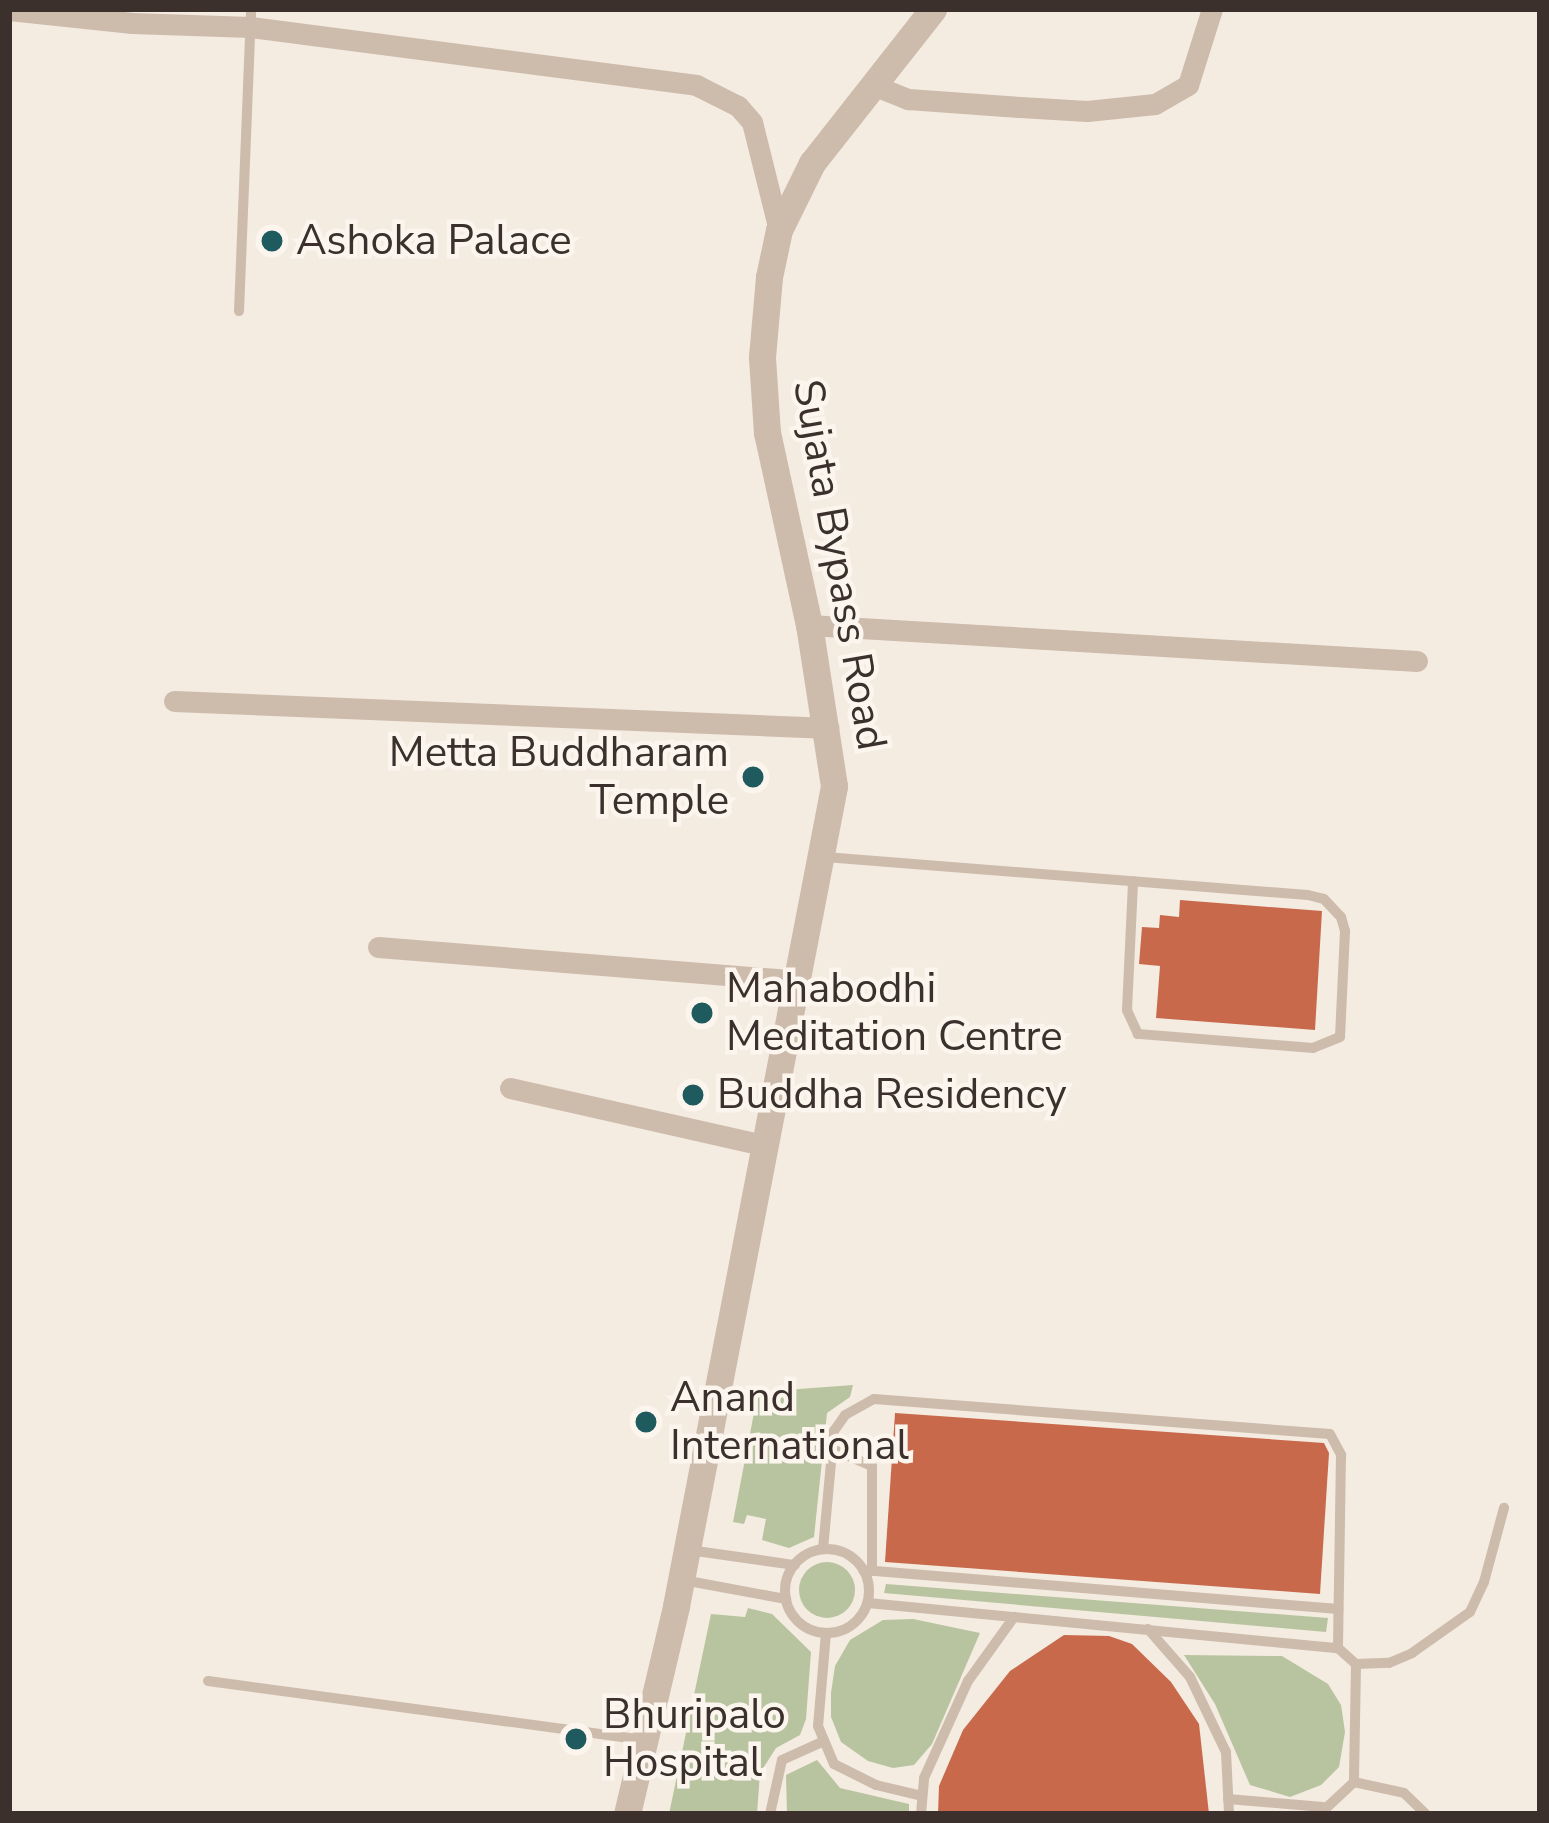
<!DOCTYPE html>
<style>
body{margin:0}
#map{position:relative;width:1549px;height:1823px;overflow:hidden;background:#f4ebe1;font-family:"Nunito Sans",sans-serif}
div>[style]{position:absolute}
.green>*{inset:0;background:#b8c4a0}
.round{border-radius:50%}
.building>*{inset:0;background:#c8694b}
.service>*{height:10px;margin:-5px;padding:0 5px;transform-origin:5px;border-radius:5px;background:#cdbbac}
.service>.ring{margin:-5px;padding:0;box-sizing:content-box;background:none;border:10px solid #cdbbac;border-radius:50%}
.minor>*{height:21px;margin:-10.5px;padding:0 10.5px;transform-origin:10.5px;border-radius:10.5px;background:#cdbbac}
.tertiary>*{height:27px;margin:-13.5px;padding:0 13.5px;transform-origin:13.5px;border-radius:13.5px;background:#cdbbac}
.dots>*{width:33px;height:33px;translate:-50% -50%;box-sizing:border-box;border:6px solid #fbf5ee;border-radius:50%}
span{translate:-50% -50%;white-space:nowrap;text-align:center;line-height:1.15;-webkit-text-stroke:9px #fbf5ee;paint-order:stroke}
.poi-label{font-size:42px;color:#3b302b}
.left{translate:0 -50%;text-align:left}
.right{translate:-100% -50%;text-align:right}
.street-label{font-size:42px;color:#3b302b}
.frame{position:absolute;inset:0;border:12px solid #3b302b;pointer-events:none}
</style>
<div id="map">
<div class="green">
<div style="clip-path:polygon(853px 1385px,850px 1397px,827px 1413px,814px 1537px,789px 1548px,762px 1540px,766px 1519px,747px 1515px,744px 1524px,733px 1522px,758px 1392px)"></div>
<div class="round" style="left:799px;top:1562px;width:56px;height:56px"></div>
<div style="clip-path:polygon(886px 1584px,1328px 1618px,1326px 1632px,884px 1593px)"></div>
<div style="clip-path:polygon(748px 1608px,772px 1614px,811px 1652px,806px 1719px,800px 1735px,776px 1748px,760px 1773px,757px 1814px,669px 1814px,711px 1614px,745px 1617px)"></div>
<div style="clip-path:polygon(913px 1619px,980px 1633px,932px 1744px,914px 1765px,893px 1768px,868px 1761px,841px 1742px,831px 1717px,831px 1693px,835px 1666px,850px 1640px,883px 1620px)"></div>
<div style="clip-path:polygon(1184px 1655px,1282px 1656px,1328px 1684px,1341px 1705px,1345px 1732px,1339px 1767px,1321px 1785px,1290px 1797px,1250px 1785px,1215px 1704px)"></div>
<div style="clip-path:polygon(817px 1760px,840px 1788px,909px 1804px,909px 1814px,787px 1814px,786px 1775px)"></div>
</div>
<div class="building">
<div style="clip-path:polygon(1180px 900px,1322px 911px,1315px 1030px,1156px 1018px,1160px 966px,1139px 964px,1142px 927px,1159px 928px,1160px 915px,1179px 917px)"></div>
<div style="clip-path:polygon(895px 1413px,1324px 1443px,1329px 1453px,1320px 1594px,885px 1562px)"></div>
<div style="clip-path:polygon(1064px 1635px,1109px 1636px,1132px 1644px,1171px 1682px,1199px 1724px,1209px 1814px,938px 1814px,939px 1786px,963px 1730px,1010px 1671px)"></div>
</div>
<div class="service">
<div style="left:239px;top:311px;width:302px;rotate:-87.7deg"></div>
<div style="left:825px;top:857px;width:484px;rotate:4.5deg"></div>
<div style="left:1308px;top:895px;width:16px;rotate:14deg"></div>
<div style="left:1324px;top:899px;width:25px;rotate:47deg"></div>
<div style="left:1341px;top:917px;width:15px;rotate:74deg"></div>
<div style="left:1345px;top:931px;width:106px;rotate:92.7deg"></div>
<div style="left:1340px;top:1037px;width:29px;rotate:158deg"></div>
<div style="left:1313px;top:1048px;width:176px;rotate:-175.4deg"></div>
<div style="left:1138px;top:1034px;width:26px;rotate:-115deg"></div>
<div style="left:1127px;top:1010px;width:129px;rotate:-87.3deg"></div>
<div style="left:832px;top:1449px;width:43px;rotate:23deg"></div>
<div style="left:872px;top:1466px;width:105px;rotate:90deg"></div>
<div style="left:823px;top:1549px;width:119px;rotate:-84.7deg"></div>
<div style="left:834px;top:1431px;width:19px;rotate:-55deg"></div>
<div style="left:845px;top:1415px;width:33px;rotate:-29deg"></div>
<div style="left:874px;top:1399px;width:457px;rotate:4.4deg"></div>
<div style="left:1330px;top:1434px;width:24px;rotate:62deg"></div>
<div style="left:1341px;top:1455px;width:193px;rotate:90.9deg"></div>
<div style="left:1338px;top:1648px;width:24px;rotate:42deg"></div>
<div style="left:1356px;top:1664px;width:118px;rotate:91deg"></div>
<div style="left:1354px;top:1782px;width:51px;rotate:12.4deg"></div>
<div style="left:1404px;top:1793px;width:30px;rotate:44deg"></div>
<div class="ring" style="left:785px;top:1549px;width:74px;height:74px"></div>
<div style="left:689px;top:1550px;width:107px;rotate:8.1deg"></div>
<div style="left:863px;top:1570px;width:477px;rotate:4.7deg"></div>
<div style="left:683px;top:1580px;width:105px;rotate:10.5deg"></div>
<div style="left:868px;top:1603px;width:472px;rotate:5.5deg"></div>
<div style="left:1148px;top:1629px;width:64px;rotate:48.8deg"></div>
<div style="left:1190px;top:1677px;width:83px;rotate:64.4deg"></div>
<div style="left:1226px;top:1752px;width:62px;rotate:87.2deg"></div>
<div style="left:826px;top:1633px;width:93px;rotate:94.9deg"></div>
<div style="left:818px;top:1726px;width:41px;rotate:67.2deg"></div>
<div style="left:834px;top:1764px;width:47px;rotate:26.6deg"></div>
<div style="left:876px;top:1785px;width:47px;rotate:13.4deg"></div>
<div style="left:1356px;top:1664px;width:33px;rotate:-2deg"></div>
<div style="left:1389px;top:1663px;width:25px;rotate:-23deg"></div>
<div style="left:1412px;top:1653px;width:71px;rotate:-35.3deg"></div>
<div style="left:1470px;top:1612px;width:33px;rotate:-65deg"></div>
<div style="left:1484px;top:1582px;width:77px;rotate:-74.9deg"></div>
<div style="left:208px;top:1681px;width:440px;rotate:7.7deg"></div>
<div style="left:1228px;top:1799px;width:95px;rotate:4.8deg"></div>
<div style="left:1323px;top:1811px;width:42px;rotate:-43.1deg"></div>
<div style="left:770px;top:1814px;width:55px;rotate:-77.5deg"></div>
<div style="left:782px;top:1760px;width:46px;rotate:-24.3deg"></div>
<div style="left:921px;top:1814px;width:36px;rotate:-85deg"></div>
<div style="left:924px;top:1778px;width:107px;rotate:-65.6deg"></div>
<div style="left:968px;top:1681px;width:79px;rotate:-54.3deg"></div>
</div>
<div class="minor">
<div style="left:9px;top:10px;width:124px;rotate:6deg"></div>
<div style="left:132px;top:23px;width:119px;rotate:1.9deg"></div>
<div style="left:251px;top:27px;width:449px;rotate:7.4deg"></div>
<div style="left:696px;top:85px;width:47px;rotate:26.6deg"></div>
<div style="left:738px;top:106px;width:21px;rotate:49deg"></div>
<div style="left:752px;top:122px;width:111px;rotate:76deg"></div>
<div style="left:873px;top:85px;width:38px;rotate:22deg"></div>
<div style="left:908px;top:99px;width:112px;rotate:4.1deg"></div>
<div style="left:1020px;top:107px;width:67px;rotate:3.4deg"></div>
<div style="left:1087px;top:111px;width:68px;rotate:-5.9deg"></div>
<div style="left:1155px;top:104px;width:38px;rotate:-30deg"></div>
<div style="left:1188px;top:85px;width:80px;rotate:-72.5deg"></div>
<div style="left:809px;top:625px;width:609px;rotate:3.39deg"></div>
<div style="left:174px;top:701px;width:655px;rotate:2.36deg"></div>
<div style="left:378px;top:947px;width:421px;rotate:4.6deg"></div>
<div style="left:510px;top:1088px;width:263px;rotate:12.7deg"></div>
</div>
<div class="tertiary">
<div style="left:627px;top:1814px;width:214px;rotate:-76.7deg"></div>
<div style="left:676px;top:1606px;width:835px;rotate:-79.09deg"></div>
<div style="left:834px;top:786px;width:163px;rotate:-98.8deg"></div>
<div style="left:809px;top:625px;width:197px;rotate:-102.3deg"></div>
<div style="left:767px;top:433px;width:76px;rotate:-93.8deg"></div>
<div style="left:762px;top:357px;width:80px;rotate:-85deg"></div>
<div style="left:769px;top:277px;width:48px;rotate:-78deg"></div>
<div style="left:779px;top:230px;width:75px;rotate:-63.8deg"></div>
<div style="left:812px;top:163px;width:196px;rotate:-51.8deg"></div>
</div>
<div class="dots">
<div style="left:272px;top:241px;background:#1f5a5e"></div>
<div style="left:753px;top:777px;background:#1f5a5e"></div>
<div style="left:702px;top:1013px;background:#1f5a5e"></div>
<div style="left:693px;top:1095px;background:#1f5a5e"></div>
<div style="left:646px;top:1422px;background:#1f5a5e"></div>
<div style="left:576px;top:1739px;background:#1f5a5e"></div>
</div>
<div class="poi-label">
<span class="left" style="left:296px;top:241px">Ashoka Palace</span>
<span class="right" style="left:729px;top:777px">Metta Buddharam<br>Temple</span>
<span class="left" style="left:726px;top:1013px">Mahabodhi<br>Meditation Centre</span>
<span class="left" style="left:717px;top:1095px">Buddha Residency</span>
<span class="left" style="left:670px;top:1422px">Anand<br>International</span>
<span class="left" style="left:603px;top:1739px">Bhuripalo<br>Hospital</span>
</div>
<div class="street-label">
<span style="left:839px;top:565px;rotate:80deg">Sujata Bypass Road</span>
</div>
<div class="frame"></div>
</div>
